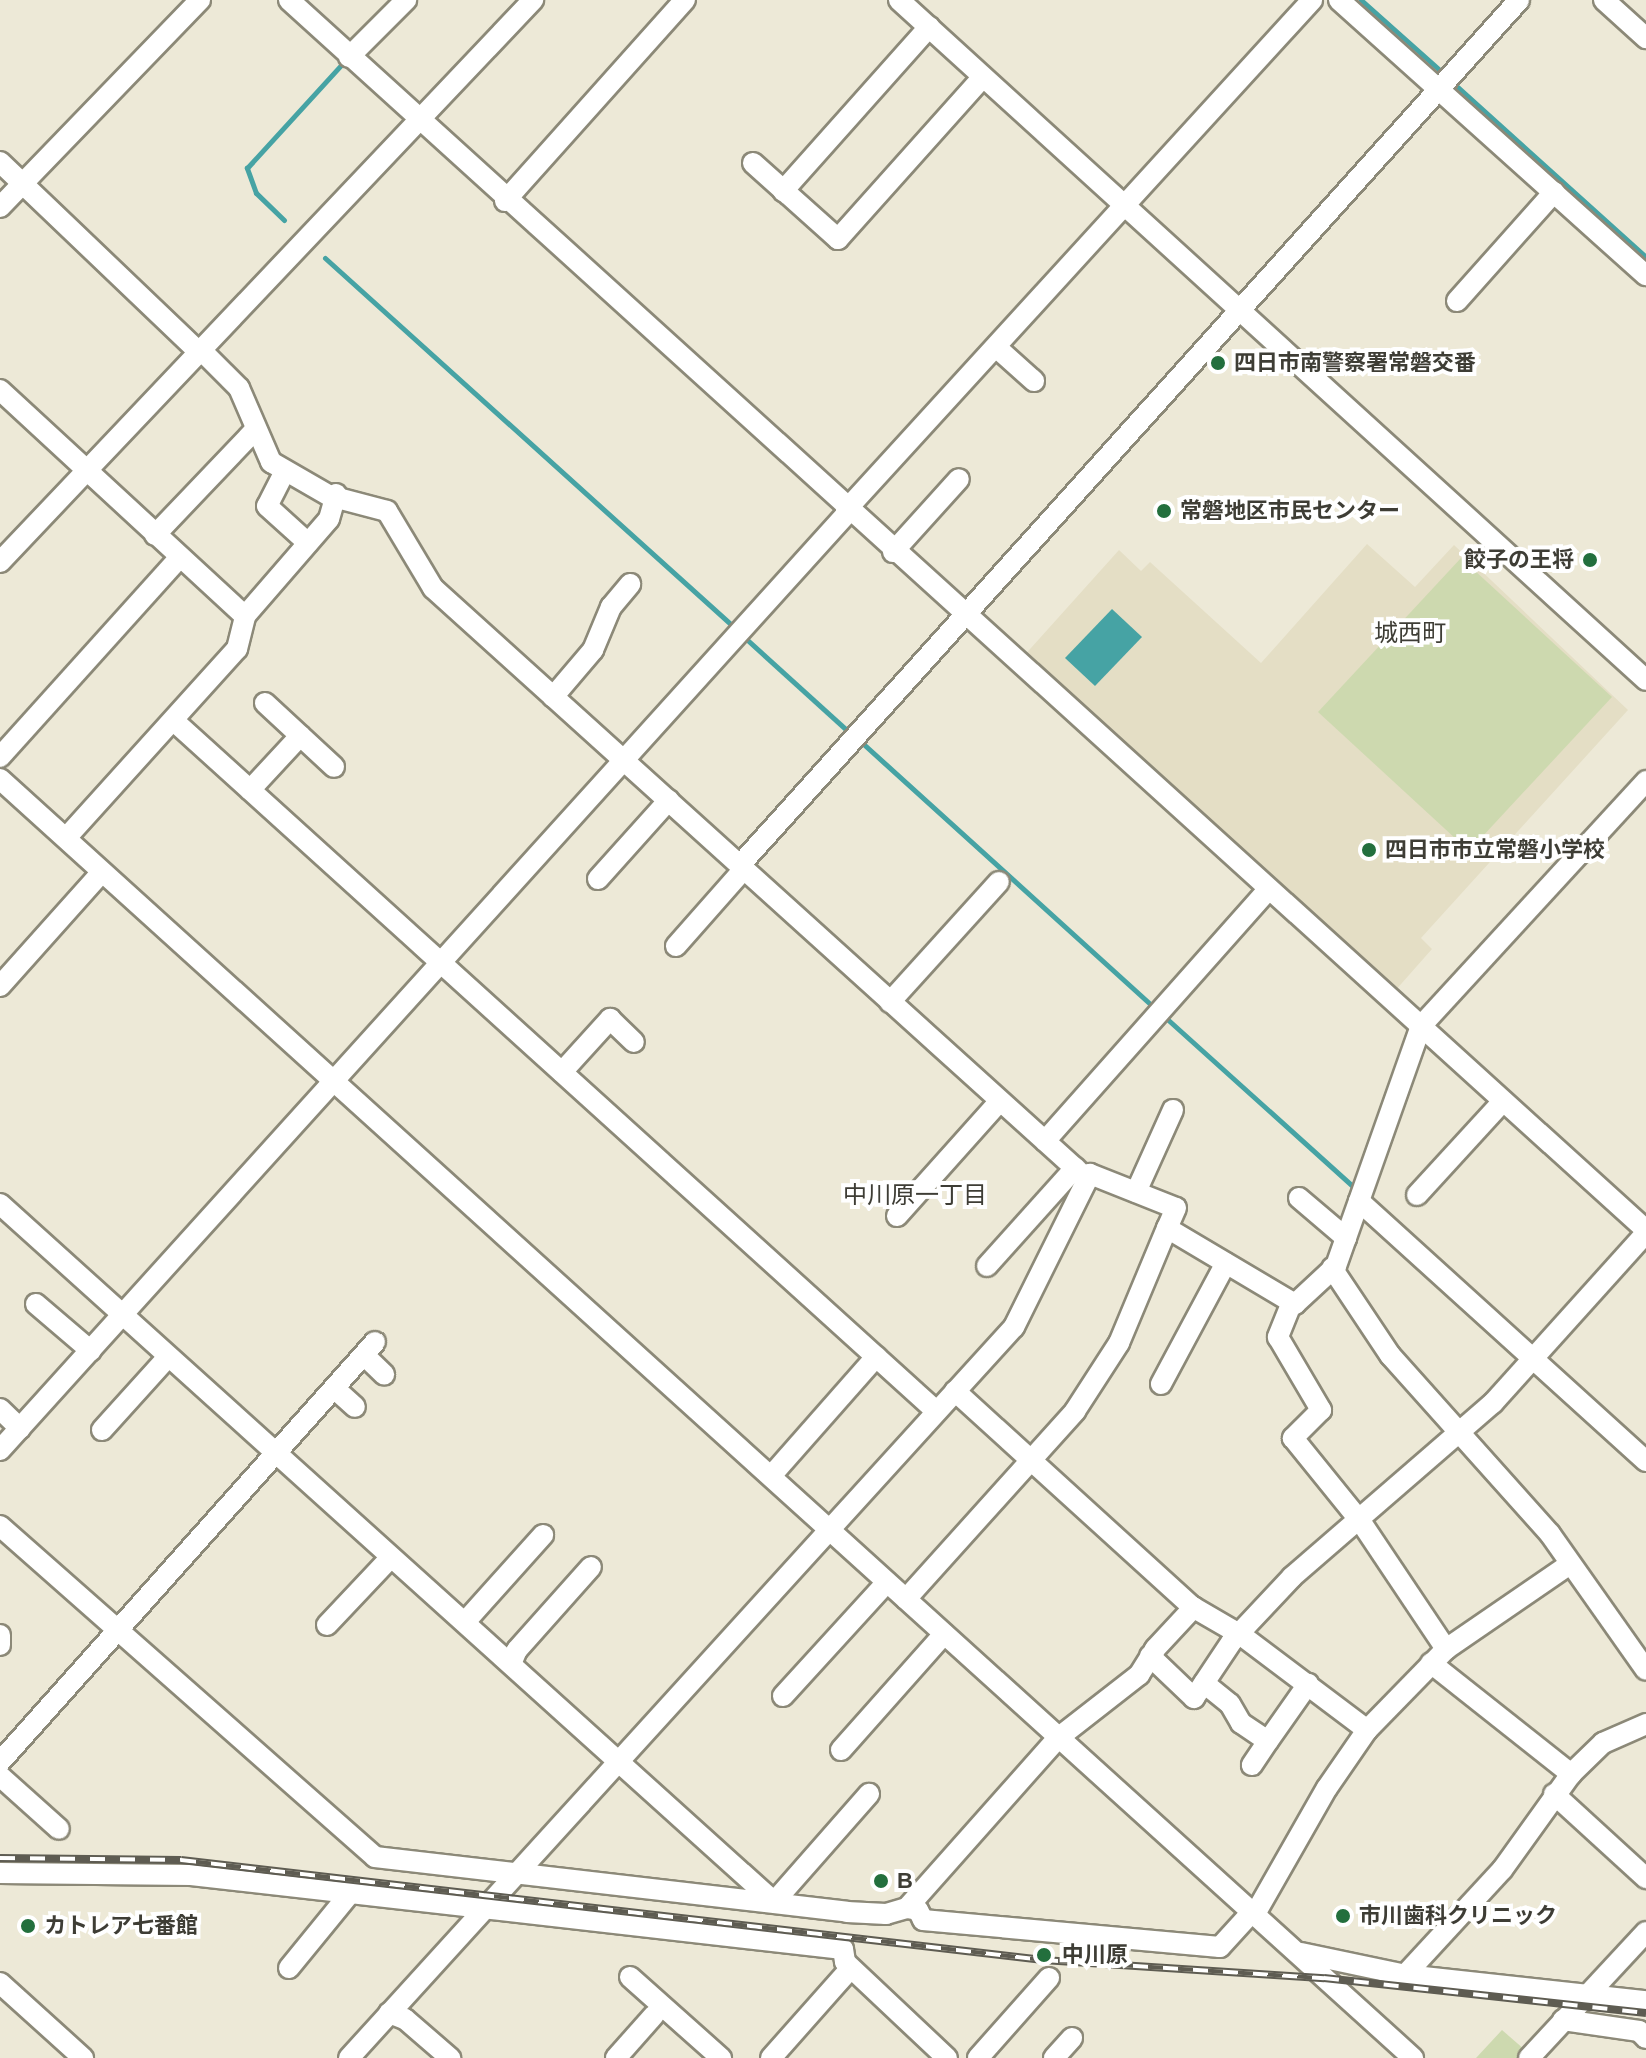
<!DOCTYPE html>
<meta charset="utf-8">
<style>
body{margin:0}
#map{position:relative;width:1646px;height:2058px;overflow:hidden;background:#ede9d7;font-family:Arial,"Noto Sans JP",sans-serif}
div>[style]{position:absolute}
.built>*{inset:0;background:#e4dec5}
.green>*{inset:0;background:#cdd9af}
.water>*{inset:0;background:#46a3a4}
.stream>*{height:5px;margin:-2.5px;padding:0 2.5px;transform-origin:2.5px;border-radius:2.5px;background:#46a3a4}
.roads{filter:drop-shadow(2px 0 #8c8978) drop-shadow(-2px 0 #8c8978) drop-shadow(0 2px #8c8978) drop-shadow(0 -2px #8c8978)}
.minor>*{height:20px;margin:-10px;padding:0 10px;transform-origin:10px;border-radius:10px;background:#fff}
.rail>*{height:8px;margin-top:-4px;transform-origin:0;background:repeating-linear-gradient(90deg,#fff 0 15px,#5e5c52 0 30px);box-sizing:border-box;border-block:2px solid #5e5c52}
.dots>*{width:22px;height:22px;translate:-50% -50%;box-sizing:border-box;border:4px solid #fff;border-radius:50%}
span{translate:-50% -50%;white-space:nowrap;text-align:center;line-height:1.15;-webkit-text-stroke:8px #fff;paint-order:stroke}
.poi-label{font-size:22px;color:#3e3d35;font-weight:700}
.left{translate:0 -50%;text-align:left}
.right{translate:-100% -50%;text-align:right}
.neighbourhood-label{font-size:24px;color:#3e3d35}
</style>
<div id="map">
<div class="built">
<div style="clip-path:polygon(1367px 544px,1415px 587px,1454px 545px,1628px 710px,1421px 938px,1432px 949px,1394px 992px,1022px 658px,1119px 550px,1141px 571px,1150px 562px,1261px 663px)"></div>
</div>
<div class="green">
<div style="clip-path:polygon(1461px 558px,1612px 697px,1469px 851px,1318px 712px)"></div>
<div style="clip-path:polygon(1502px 2030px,1525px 2050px,1518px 2058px,1476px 2058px)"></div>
</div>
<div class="water">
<div style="clip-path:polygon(1112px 609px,1142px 637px,1095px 686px,1065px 658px)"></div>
</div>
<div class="stream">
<div style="left:1361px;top:0;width:111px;rotate:41.7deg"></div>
<div style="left:1451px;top:81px;width:263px;rotate:42.1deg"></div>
<div style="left:284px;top:220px;width:39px;rotate:-136deg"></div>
<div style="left:256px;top:193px;width:27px;rotate:-110deg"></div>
<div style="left:247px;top:168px;width:141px;rotate:-47.6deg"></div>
<div style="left:325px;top:258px;width:554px;rotate:42.07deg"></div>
<div style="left:743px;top:636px;width:146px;rotate:42.2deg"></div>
<div style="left:859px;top:740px;width:396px;rotate:42.2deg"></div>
<div style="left:1166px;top:1018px;width:253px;rotate:42deg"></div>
</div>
<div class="roads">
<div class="minor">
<div style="left:289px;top:0;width:1831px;rotate:42.19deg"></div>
<div style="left:899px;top:0;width:1010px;rotate:42.31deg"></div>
<div style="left:1339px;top:0;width:412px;rotate:41.9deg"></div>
<div style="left:1604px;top:0;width:57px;rotate:42.1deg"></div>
<div style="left:349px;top:57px;width:81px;rotate:-45deg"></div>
<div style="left:0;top:162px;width:274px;rotate:43.7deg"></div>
<div style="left:753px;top:163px;width:114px;rotate:41.8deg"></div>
<div style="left:838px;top:239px;width:217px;rotate:-48.2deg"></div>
<div style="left:783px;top:191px;width:220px;rotate:-48.3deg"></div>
<div style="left:505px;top:201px;width:270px;rotate:-48.2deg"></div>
<div style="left:0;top:207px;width:288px;rotate:-46deg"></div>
<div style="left:1457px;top:301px;width:146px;rotate:-48.3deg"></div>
<div style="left:996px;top:347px;width:51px;rotate:41.8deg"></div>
<div style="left:200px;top:349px;width:55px;rotate:45deg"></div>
<div style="left:239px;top:388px;width:81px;rotate:66.6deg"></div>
<div style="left:271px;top:462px;width:68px;rotate:30deg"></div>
<div style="left:330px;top:496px;width:59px;rotate:14.7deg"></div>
<div style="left:387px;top:511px;width:90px;rotate:59.1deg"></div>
<div style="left:433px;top:588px;width:881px;rotate:42.1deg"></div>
<div style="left:0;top:390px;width:333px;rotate:42.7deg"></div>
<div style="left:284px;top:473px;width:37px;rotate:117deg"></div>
<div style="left:267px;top:506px;width:55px;rotate:42.1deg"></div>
<div style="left:846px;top:510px;width:691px;rotate:-47.58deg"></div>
<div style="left:155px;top:535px;width:146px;rotate:-46.4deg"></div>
<div style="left:893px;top:552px;width:98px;rotate:-47.9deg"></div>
<div style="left:0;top:562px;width:775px;rotate:-46.52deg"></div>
<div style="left:553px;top:697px;width:62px;rotate:-49.6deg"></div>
<div style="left:593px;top:650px;width:47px;rotate:-67.3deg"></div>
<div style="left:611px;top:607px;width:30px;rotate:-50deg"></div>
<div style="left:265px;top:703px;width:94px;rotate:42.8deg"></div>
<div style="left:174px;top:721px;width:1028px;rotate:42.16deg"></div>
<div style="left:0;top:757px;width:269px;rotate:-48deg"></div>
<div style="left:0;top:779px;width:1906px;rotate:42.15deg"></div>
<div style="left:250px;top:790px;width:74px;rotate:-47.2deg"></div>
<div style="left:66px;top:838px;width:255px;rotate:-47.9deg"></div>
<div style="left:237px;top:649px;width:34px;rotate:-76deg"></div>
<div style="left:245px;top:616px;width:128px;rotate:-49.1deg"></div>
<div style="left:329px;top:519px;width:26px;rotate:-74deg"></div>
<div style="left:740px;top:865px;width:1164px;rotate:-47.99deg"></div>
<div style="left:598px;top:879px;width:106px;rotate:-48.1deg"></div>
<div style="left:676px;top:946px;width:103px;rotate:-48.6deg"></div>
<div style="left:0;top:986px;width:153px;rotate:-48.2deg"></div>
<div style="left:890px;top:1002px;width:162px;rotate:-47.8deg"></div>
<div style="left:562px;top:1072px;width:72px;rotate:-47.8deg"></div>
<div style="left:610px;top:1019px;width:33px;rotate:44deg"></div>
<div style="left:1045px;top:1141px;width:337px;rotate:-48.4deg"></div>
<div style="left:1136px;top:1192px;width:90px;rotate:-65.7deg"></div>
<div style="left:1417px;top:1195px;width:127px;rotate:-47.5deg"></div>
<div style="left:1299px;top:1198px;width:62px;rotate:40.4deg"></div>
<div style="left:1359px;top:1201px;width:387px;rotate:42.2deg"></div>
<div style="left:0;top:1204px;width:1042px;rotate:42.04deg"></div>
<div style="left:897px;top:1216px;width:154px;rotate:-48.2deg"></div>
<div style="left:987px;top:1266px;width:132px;rotate:-48.1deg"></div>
<div style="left:1332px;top:1268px;width:105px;rotate:56.3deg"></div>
<div style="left:1390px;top:1355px;width:240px;rotate:48.2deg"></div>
<div style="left:1550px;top:1534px;width:166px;rotate:54.8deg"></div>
<div style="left:1292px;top:1302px;width:38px;rotate:112deg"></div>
<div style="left:1278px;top:1337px;width:85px;rotate:59.5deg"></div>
<div style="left:1321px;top:1410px;width:40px;rotate:135deg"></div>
<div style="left:1293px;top:1438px;width:108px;rotate:51deg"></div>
<div style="left:1361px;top:1522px;width:153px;rotate:56.2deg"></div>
<div style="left:36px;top:1304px;width:72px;rotate:40.5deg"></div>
<div style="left:364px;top:1355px;width:28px;rotate:44deg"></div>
<div style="left:1161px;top:1384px;width:137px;rotate:-61.8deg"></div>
<div style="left:334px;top:1388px;width:28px;rotate:42deg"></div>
<div style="left:955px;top:1391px;width:319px;rotate:42.3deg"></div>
<div style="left:1191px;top:1606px;width:58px;rotate:30.1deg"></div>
<div style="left:1241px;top:1635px;width:158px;rotate:37deg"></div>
<div style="left:0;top:1409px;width:28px;rotate:44deg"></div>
<div style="left:102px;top:1430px;width:98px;rotate:-47.9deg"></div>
<div style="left:0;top:1450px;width:1264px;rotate:-47.88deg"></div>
<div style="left:771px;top:1476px;width:159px;rotate:-48.6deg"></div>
<div style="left:0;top:1526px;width:500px;rotate:41.43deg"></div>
<div style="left:375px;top:1857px;width:475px;rotate:6.6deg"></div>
<div style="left:847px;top:1912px;width:39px;rotate:3deg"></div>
<div style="left:886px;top:1914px;width:22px;rotate:-16deg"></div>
<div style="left:907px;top:1908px;width:11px;rotate:10deg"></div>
<div style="left:918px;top:1910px;width:11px;rotate:63deg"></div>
<div style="left:923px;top:1920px;width:298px;rotate:5.2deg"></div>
<div style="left:1220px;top:1947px;width:47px;rotate:-47.6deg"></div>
<div style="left:906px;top:1599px;width:253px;rotate:-48deg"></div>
<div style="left:1075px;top:1411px;width:81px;rotate:-57.1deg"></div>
<div style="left:1119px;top:1343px;width:125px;rotate:-67.3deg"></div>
<div style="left:465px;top:1622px;width:117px;rotate:-48.1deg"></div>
<div style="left:327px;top:1625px;width:93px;rotate:-46.7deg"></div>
<div style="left:0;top:1635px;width:10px;rotate:90deg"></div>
<div style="left:1150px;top:1656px;width:61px;rotate:43.7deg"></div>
<div style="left:1194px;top:1698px;width:69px;rotate:-56.3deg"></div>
<div style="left:1232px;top:1641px;width:88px;rotate:-46.8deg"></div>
<div style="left:1292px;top:1577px;width:266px;rotate:-40.9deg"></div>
<div style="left:1493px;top:1403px;width:229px;rotate:-48deg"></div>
<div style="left:1431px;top:1663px;width:179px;rotate:38.4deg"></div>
<div style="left:511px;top:1664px;width:15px;rotate:-67deg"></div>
<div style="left:517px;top:1650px;width:111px;rotate:-48.3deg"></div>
<div style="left:1204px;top:1683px;width:33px;rotate:39deg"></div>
<div style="left:1230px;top:1704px;width:22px;rotate:60deg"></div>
<div style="left:1241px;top:1723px;width:32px;rotate:34deg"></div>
<div style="left:1268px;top:1741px;width:29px;rotate:124deg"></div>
<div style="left:783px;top:1696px;width:154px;rotate:-47.6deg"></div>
<div style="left:1268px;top:1741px;width:70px;rotate:-54.9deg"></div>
<div style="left:841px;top:1750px;width:155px;rotate:-48.4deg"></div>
<div style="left:0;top:1762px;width:563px;rotate:-48.24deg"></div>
<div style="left:0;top:1776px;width:79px;rotate:41.9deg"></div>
<div style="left:1554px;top:1794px;width:125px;rotate:42.4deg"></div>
<div style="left:0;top:1873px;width:191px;rotate:0.6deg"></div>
<div style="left:191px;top:1875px;width:656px;rotate:6.48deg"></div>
<div style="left:843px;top:1949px;width:13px;rotate:81deg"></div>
<div style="left:845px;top:1962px;width:140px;rotate:43.3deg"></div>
<div style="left:774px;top:1902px;width:144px;rotate:-48.7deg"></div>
<div style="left:907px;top:1908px;width:227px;rotate:-48.4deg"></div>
<div style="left:1058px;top:1738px;width:103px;rotate:-37.9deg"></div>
<div style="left:1139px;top:1675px;width:31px;rotate:-58deg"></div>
<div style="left:1155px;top:1649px;width:57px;rotate:-47.1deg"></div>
<div style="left:1255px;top:1914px;width:145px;rotate:-60.3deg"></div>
<div style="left:1327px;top:1788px;width:70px;rotate:-55.4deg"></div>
<div style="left:1367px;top:1730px;width:113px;rotate:-45.7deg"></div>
<div style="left:1446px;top:1649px;width:150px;rotate:-34.4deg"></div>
<div style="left:1301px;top:1953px;width:106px;rotate:11.9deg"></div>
<div style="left:1405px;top:1975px;width:242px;rotate:6.2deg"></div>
<div style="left:289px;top:1968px;width:98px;rotate:-50.8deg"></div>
<div style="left:1405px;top:1975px;width:143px;rotate:-47.3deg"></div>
<div style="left:1502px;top:1870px;width:118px;rotate:-54.3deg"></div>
<div style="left:1571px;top:1774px;width:45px;rotate:-44.1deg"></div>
<div style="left:1603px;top:1743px;width:47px;rotate:-23.8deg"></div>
<div style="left:630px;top:1977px;width:122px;rotate:41.7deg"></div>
<div style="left:0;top:1983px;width:112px;rotate:42.1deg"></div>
<div style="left:389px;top:2013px;width:17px;rotate:21deg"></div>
<div style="left:405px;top:2019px;width:60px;rotate:40.9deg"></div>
<div style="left:1563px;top:2020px;width:77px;rotate:8.2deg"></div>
<div style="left:1639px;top:2031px;width:10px;rotate:45deg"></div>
<div style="left:349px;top:2058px;width:988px;rotate:-47.71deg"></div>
<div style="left:1014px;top:1327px;width:171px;rotate:-63.6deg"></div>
<div style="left:1090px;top:1174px;width:92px;rotate:21.6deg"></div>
<div style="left:1176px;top:1208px;width:22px;rotate:114deg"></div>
<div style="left:1167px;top:1228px;width:149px;rotate:30.7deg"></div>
<div style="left:1295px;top:1304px;width:56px;rotate:-42.8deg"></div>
<div style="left:1336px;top:1266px;width:255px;rotate:-70.5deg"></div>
<div style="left:1421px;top:1026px;width:333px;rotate:-47.4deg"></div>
<div style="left:616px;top:2058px;width:57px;rotate:-48.5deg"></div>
<div style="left:771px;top:2058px;width:120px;rotate:-48.4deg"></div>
<div style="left:978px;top:2058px;width:107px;rotate:-48.4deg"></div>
<div style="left:1054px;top:2058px;width:27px;rotate:-48deg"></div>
<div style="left:1529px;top:2058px;width:172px;rotate:-47.1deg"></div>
</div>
</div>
<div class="rail">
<div style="left:0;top:1858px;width:181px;rotate:0.6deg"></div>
<div style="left:181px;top:1860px;width:868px;rotate:6.62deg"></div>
<div style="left:1043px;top:1960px;width:282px;rotate:3.7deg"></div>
<div style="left:1324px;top:1978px;width:324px;rotate:6.2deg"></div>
</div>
<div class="dots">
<div style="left:1218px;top:363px;background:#236f3d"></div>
<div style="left:1164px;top:511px;background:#236f3d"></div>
<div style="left:1590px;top:560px;background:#236f3d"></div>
<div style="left:1369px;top:850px;background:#236f3d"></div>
<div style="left:881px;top:1881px;background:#236f3d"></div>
<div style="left:1343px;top:1916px;background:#236f3d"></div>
<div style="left:28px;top:1926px;background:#236f3d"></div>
<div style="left:1044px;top:1955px;background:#236f3d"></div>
</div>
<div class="poi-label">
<span class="left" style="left:1234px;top:363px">四日市南警察署常磐交番</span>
<span class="left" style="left:1180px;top:511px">常磐地区市民センター</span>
<span class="right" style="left:1574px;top:560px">餃子の王将</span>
<span class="left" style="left:1385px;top:850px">四日市市立常磐小学校</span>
<span class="left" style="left:897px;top:1881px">B</span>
<span class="left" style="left:1359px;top:1916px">市川歯科クリニック</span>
<span class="left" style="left:44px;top:1926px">カトレア七番館</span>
<span class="left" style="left:1062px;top:1955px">中川原</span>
</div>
<div class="neighbourhood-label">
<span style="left:1410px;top:633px">城西町</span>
<span style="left:915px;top:1195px">中川原一丁目</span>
</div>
</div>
